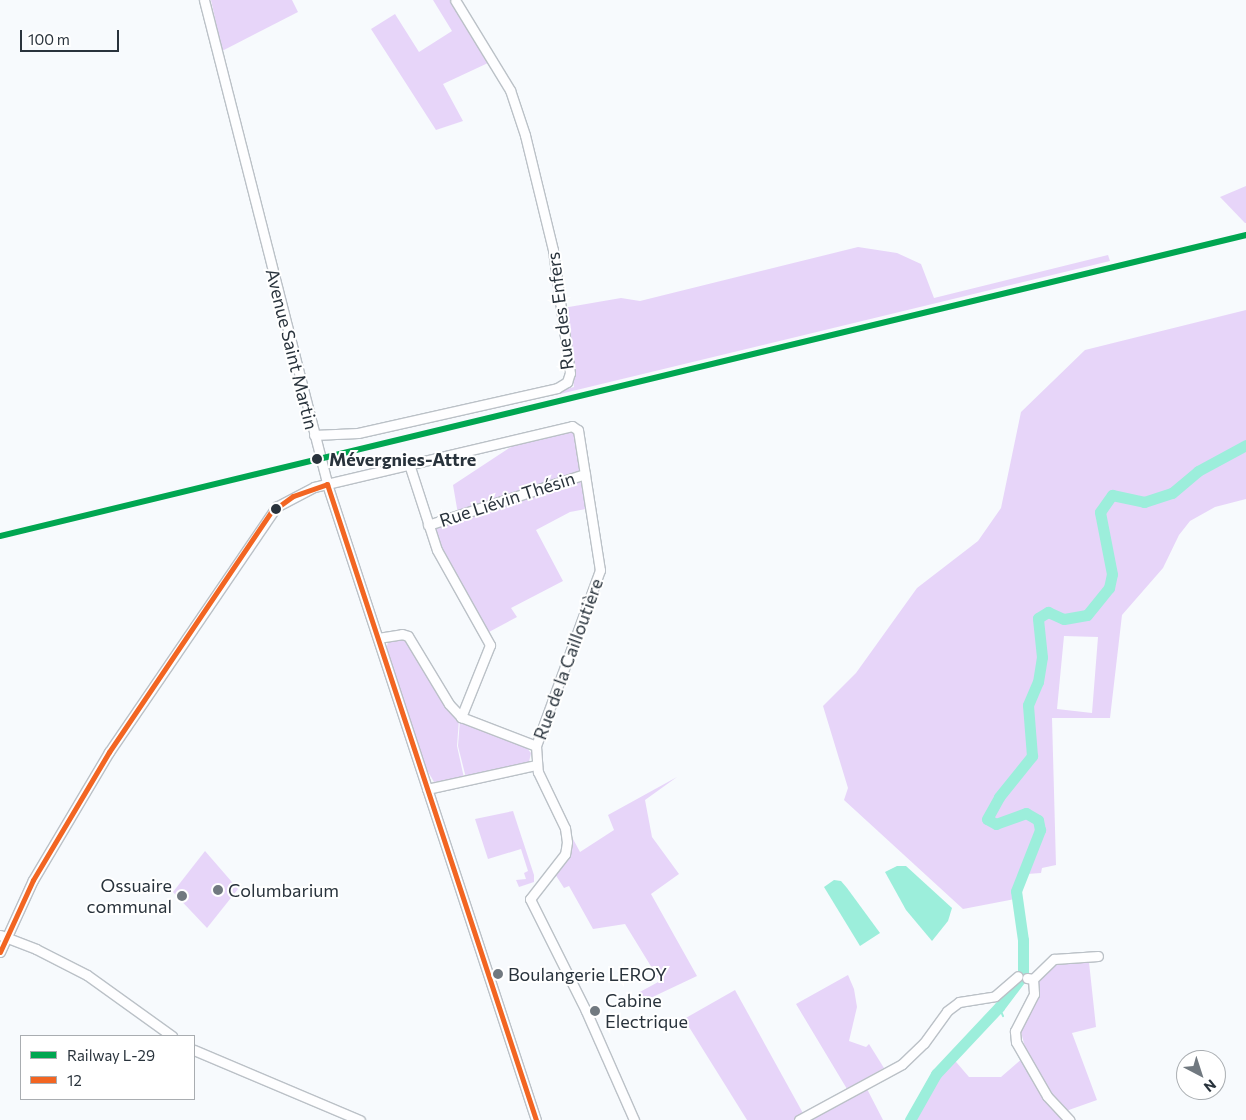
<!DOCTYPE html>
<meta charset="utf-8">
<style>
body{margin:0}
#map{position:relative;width:1246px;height:1120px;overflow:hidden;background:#f7fafd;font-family:Commissioner,sans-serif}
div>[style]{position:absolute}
.green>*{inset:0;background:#e7d5f9}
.water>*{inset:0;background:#9ceedb}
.stream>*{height:2px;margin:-1px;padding:0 1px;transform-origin:1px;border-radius:1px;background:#9ceedb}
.river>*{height:11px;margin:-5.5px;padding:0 5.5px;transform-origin:5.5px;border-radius:5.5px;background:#9ceedb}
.roads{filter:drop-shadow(1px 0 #bbc1c7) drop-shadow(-1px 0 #bbc1c7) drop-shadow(0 1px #bbc1c7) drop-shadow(0 -1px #bbc1c7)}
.minor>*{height:9px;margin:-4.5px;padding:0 4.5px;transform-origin:4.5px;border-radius:4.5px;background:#fefeff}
.bus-1>*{height:5px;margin:-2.5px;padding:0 2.5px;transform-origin:2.5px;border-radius:2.5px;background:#f26522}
.rail-1>*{height:6px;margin:-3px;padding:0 3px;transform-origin:3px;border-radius:3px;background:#00a651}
.dots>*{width:14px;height:14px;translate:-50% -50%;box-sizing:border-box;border:2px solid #fff;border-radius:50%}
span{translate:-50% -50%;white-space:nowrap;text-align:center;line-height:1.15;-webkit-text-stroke:4px #fff;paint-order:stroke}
.street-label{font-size:18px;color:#29333c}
.stop-label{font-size:18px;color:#29333c;font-weight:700}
.left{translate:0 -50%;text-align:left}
.poi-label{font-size:18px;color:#29333c}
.right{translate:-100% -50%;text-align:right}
.legend{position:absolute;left:20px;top:1035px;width:175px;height:65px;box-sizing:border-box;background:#fff;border:1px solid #a9adb1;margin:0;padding:6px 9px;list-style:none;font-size:15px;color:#29333c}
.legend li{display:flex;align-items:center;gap:10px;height:25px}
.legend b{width:25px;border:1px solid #a9adb1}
.north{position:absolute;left:1176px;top:1050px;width:50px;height:50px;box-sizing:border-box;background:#fff;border:1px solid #a9adb1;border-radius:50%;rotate:140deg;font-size:14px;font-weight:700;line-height:20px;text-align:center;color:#29333c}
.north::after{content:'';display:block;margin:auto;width:18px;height:22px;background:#717980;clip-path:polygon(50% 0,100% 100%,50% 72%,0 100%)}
.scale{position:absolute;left:20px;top:30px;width:99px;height:22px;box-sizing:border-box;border:2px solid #29333c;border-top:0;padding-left:6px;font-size:15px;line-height:18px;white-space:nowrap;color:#29333c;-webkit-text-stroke:4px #fff;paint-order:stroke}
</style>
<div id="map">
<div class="green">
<div style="clip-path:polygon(211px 0,292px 0,298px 12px,222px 51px)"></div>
<div style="clip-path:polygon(433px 0,450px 0,488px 63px,443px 84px,463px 121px,436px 130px,371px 29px,395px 14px,419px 52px,452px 31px)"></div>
<div style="clip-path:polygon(1246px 186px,1246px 223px,1245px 223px,1220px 197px)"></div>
<div style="clip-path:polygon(858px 247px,897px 253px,921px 264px,934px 298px,1108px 255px,1110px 261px,560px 394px,559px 391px,574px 387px,563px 308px,621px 298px,640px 301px)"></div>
<div style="clip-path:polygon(evenodd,1246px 310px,1246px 445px,1211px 460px,1224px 464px,1223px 459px,1246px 447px,1246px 499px,1215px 507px,1190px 521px,1179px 535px,1163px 568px,1122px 615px,1110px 718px,1052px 718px,1056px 865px,1042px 868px,1041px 873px,1027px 874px,1022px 891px,1015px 892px,1015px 899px,963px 909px,844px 800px,848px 788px,823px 706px,856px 673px,917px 588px,978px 541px,1001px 508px,1021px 412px,1085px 350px,1246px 310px,1064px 636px,1098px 637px,1092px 713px,1057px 709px,1064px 636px)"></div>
<div style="clip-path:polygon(575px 427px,591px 508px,570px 512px,536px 530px,563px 581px,511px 608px,517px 617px,489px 632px,439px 547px,434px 524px,458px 514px,453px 485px,514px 445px,513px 438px)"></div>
<div style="clip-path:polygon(405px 637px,459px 719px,457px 746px,464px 778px,434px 782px,423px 763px,386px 652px,388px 641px)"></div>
<div style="clip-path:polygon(460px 720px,526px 747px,531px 753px,529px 762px,466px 778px,458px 746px)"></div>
<div style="clip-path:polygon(677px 777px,645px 800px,652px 837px,679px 874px,651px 894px,697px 976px,642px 1002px,638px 993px,660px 981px,625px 924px,593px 929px,569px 886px,564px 888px,555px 874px,570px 854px,573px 839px,580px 852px,614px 830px,608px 815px)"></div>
<div style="clip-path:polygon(513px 811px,534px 875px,534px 882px,519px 887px,516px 880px,526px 879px,524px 873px,528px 871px,521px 849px,488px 859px,475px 819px)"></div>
<div style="clip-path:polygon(205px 851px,238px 889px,207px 928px,173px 892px)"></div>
<div style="clip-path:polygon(1088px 953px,1096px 1027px,1072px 1033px,1097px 1100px,1066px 1111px,1052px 1096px,1027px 1055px,1020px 1028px,1037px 999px,1036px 978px,1055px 957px)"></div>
<div style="clip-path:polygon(848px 975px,854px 989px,857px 1007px,849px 1041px,866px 1047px,869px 1044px,884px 1068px,847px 1089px,796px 1004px)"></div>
<div style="clip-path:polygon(735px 990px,804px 1115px,795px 1120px,747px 1120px,684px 1019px)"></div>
<div style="clip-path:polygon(951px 1056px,969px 1077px,1001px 1077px,1024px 1057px,1069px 1120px,910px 1120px,936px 1074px)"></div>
<div style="clip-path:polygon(866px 1087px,883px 1120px,806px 1120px)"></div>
</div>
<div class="water">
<div style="clip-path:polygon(897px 866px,906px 866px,952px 908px,948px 921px,932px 941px,906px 910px,885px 872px)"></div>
<div style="clip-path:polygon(834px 880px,841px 881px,847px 888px,880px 933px,860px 946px,824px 887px)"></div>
</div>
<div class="stream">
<div style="left:999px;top:1007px;width:10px;rotate:66deg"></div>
<div style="left:1019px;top:1056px;width:28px;rotate:60deg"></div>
</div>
<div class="river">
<div style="left:910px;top:1120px;width:53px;rotate:-60.5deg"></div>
<div style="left:936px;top:1074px;width:92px;rotate:-46.8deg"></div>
<div style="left:999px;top:1007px;width:40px;rotate:-53deg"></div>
<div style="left:1023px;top:975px;width:35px;rotate:-90deg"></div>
<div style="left:1023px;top:940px;width:49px;rotate:-98.1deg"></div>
<div style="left:1016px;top:891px;width:66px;rotate:-68.5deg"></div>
<div style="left:1040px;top:830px;width:10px;rotate:-101deg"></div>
<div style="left:1038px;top:820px;width:14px;rotate:-150deg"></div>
<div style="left:1026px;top:813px;width:32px;rotate:160deg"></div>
<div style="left:996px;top:824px;width:10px;rotate:-151deg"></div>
<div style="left:987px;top:819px;width:25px;rotate:-61deg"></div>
<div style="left:999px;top:797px;width:53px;rotate:-51.2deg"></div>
<div style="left:1032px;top:756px;width:51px;rotate:-94.5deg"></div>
<div style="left:1028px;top:705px;width:25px;rotate:-67deg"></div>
<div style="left:1038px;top:682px;width:25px;rotate:-81deg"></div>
<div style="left:1042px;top:657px;width:39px;rotate:-96deg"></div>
<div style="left:1038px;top:618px;width:12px;rotate:-31deg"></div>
<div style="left:1048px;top:612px;width:17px;rotate:24deg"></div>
<div style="left:1064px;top:619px;width:23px;rotate:-10deg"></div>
<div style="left:1087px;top:615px;width:35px;rotate:-51deg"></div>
<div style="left:1109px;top:588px;width:14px;rotate:-78deg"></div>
<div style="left:1112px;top:574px;width:63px;rotate:-101deg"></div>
<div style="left:1100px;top:512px;width:21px;rotate:-55deg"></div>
<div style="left:1112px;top:495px;width:33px;rotate:12deg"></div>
<div style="left:1144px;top:502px;width:29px;rotate:-18deg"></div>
<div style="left:1172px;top:493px;width:34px;rotate:-40deg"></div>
<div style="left:1198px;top:471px;width:55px;rotate:-28.4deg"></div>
</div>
<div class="roads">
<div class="minor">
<div style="left:204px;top:0;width:499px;rotate:75.7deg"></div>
<div style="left:327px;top:484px;width:669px;rotate:71.81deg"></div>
<div style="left:314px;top:435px;width:44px;rotate:-2.6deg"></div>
<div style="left:358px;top:433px;width:204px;rotate:-12.7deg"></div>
<div style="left:557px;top:388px;width:12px;rotate:-31deg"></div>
<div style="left:567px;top:382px;width:9px;rotate:-72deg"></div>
<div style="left:570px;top:373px;width:124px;rotate:-97.9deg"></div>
<div style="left:553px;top:250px;width:118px;rotate:-103.7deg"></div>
<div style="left:525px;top:135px;width:47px;rotate:-108.4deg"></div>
<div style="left:510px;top:90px;width:105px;rotate:-121.4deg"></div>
<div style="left:409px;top:464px;width:90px;rotate:72deg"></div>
<div style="left:437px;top:550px;width:109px;rotate:60.8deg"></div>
<div style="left:490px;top:645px;width:78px;rotate:111.9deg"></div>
<div style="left:428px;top:525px;width:165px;rotate:-18deg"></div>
<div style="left:378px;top:638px;width:24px;rotate:-9deg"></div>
<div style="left:402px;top:634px;width:6px;rotate:18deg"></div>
<div style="left:408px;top:636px;width:79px;rotate:58.9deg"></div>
<div style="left:449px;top:704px;width:18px;rotate:47deg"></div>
<div style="left:461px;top:717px;width:80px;rotate:21.1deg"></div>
<div style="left:427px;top:789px;width:112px;rotate:-12.4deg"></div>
<div style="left:0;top:935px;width:39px;rotate:21deg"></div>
<div style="left:36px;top:949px;width:57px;rotate:27deg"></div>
<div style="left:87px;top:975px;width:105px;rotate:35.7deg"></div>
<div style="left:0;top:952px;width:79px;rotate:-65.4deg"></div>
<div style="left:33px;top:880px;width:149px;rotate:-59.3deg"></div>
<div style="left:109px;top:752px;width:297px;rotate:-55.7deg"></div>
<div style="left:276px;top:507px;width:43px;rotate:-27.8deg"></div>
<div style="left:314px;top:487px;width:265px;rotate:-13.3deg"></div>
<div style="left:572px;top:426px;width:7px;rotate:34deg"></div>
<div style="left:578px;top:430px;width:142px;rotate:81.1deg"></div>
<div style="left:600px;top:570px;width:187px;rotate:110deg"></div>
<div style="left:536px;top:746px;width:26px;rotate:86deg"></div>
<div style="left:538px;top:772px;width:62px;rotate:64.3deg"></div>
<div style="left:565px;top:828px;width:14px;rotate:82deg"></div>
<div style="left:567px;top:842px;width:12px;rotate:99deg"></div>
<div style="left:565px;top:854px;width:57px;rotate:127.9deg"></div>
<div style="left:530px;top:899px;width:125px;rotate:63.4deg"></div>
<div style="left:586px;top:1011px;width:119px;rotate:66.2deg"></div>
<div style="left:1027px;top:978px;width:6px;rotate:9deg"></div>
<div style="left:1033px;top:979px;width:15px;rotate:86deg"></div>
<div style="left:1034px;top:994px;width:42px;rotate:117.2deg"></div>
<div style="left:1015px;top:1031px;width:11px;rotate:85deg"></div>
<div style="left:1016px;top:1042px;width:62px;rotate:60.1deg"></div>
<div style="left:1047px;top:1096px;width:33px;rotate:47deg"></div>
<div style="left:1033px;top:979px;width:29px;rotate:-44deg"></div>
<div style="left:1054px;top:959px;width:44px;rotate:-3.9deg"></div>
<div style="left:194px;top:1050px;width:180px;rotate:22.9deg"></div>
<div style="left:799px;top:1120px;width:117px;rotate:-28.5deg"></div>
<div style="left:902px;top:1064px;width:30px;rotate:-44deg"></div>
<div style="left:924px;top:1043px;width:39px;rotate:-54deg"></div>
<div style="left:947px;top:1011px;width:15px;rotate:-37deg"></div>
<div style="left:959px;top:1002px;width:36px;rotate:-9deg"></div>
<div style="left:995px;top:996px;width:30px;rotate:-41deg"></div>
</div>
</div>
<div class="bus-1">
<div style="left:0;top:952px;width:79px;rotate:-65.4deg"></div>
<div style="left:33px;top:880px;width:149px;rotate:-59.3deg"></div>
<div style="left:109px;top:752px;width:290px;rotate:-56deg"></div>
<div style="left:271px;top:512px;width:27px;rotate:-36deg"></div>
<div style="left:293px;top:496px;width:36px;rotate:-19deg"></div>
<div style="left:327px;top:484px;width:669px;rotate:71.81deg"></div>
</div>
<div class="rail-1">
<div style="left:0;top:536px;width:1282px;rotate:-13.58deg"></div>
</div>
<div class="dots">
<div style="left:317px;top:459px;background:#29333c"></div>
<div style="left:276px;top:509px;background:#29333c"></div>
<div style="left:218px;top:890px;background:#717980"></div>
<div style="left:182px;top:896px;background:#717980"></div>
<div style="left:498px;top:974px;background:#717980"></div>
<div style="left:595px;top:1011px;background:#717980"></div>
</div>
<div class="street-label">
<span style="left:560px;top:311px;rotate:-97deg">Rue des Enfers</span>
<span style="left:292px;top:349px;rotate:76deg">Avenue Saint Martin</span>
<span style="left:507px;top:499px;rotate:-18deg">Rue Liévin Thésin</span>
<span style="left:568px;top:659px;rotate:-70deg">Rue de la Cailloutière</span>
</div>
<div class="stop-label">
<span class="left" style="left:329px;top:459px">Mévergnies-Attre</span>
</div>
<div class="poi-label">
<span class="right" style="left:172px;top:896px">Ossuaire<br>communal</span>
<span class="left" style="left:228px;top:890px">Columbarium</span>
<span class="left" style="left:508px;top:974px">Boulangerie LEROY</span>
<span class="left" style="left:605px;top:1011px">Cabine<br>Electrique</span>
</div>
<ul class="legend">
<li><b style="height:6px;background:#00a651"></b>Railway L-29</li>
<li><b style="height:6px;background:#f26522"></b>12</li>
</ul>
<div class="north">N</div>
<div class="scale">100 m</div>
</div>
